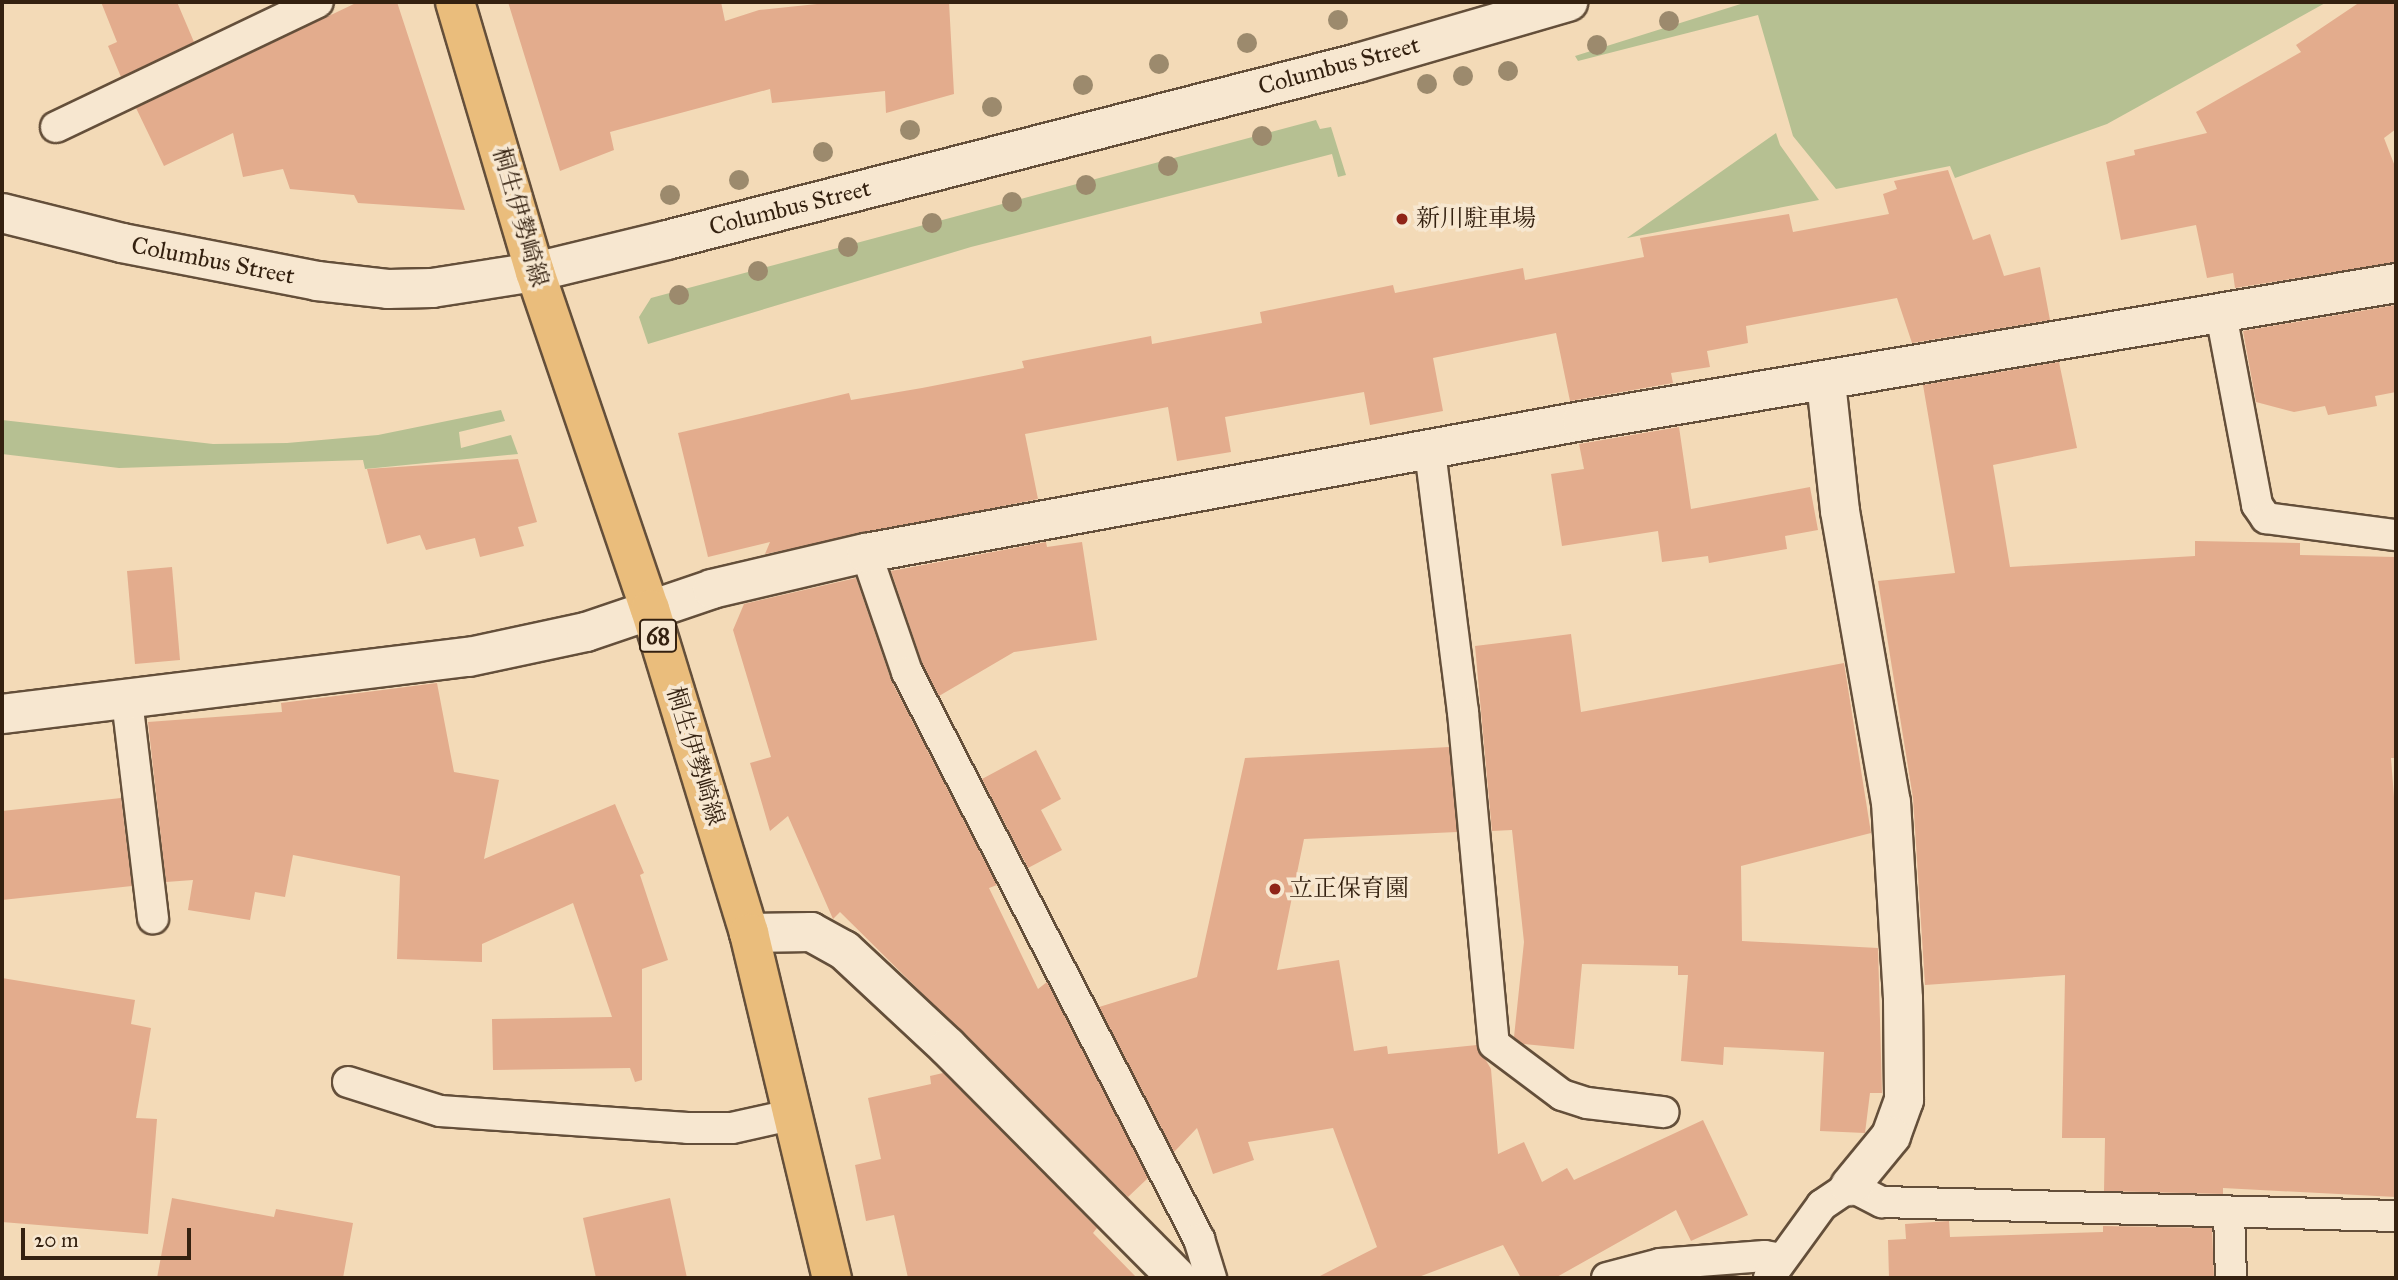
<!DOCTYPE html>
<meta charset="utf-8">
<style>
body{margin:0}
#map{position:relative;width:2398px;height:1280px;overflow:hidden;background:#f3dab7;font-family:"IM FELL Great Primer","Noto Serif JP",serif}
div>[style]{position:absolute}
.green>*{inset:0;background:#b6c092}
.building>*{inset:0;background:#e3ac8d}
.roads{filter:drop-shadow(2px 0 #644f3a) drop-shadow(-2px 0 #644f3a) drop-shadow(0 2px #644f3a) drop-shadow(0 -2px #644f3a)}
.service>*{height:30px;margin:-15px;padding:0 15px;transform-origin:15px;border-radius:15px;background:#f7e7d0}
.minor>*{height:38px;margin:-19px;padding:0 19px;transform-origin:19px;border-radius:19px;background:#f7e7d0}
.tertiary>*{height:38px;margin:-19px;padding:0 19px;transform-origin:19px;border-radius:19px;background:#f7e7d0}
.primary>*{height:38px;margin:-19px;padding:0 19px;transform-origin:19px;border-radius:19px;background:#eabd7c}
.trees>*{width:20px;height:20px;margin:-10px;border-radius:50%;background:#9c8a6d}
.dots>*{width:19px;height:19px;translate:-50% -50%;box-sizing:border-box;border:4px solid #f7e7d0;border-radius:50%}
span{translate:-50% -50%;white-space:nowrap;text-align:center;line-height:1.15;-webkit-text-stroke:7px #f7e7d0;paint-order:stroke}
.shield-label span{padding:2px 5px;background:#f7e7d0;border:2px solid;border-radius:5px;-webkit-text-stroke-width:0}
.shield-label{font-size:23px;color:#342110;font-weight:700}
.street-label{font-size:24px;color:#342110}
.poi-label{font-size:24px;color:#342110}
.left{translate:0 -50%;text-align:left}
.frame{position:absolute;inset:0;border:4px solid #342110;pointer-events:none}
.scale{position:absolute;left:21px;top:1228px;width:170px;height:32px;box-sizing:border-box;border:4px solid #342110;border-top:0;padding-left:9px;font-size:21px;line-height:24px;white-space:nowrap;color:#342110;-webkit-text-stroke:5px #f7e7d0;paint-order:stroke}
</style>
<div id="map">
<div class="green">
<div style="clip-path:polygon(1747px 2px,2327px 2px,2107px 124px,1955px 178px,1950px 166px,1836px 189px,1793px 136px,1758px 15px,1578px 61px,1575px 56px)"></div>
<div style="clip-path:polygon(1316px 120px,1320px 129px,1331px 127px,1346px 175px,1338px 177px,1332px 154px,971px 247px,648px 344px,639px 317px,651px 298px)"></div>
<div style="clip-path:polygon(1776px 133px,1780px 145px,1819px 200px,1627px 238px)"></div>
<div style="clip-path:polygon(501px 410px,505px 421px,459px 432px,461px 448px,511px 435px,518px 454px,365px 469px,363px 460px,119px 468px,2px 454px,2px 420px,213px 444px,287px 443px,378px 435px)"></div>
</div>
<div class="building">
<div style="clip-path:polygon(101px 2px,177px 2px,194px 42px,121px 77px,108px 46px,117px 42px)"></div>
<div style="clip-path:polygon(358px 2px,397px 2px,465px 210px,358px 203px,354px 195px,290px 189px,283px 169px,243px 177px,233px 133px,164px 166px,136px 108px)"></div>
<div style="clip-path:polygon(508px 2px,721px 2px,725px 21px,759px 10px,836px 2px,949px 2px,954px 94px,886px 113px,885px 91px,772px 103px,770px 89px,610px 132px,614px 150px,560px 171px)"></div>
<div style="clip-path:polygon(2360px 2px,2396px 2px,2396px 129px,2384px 138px,2396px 169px,2396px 262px,2235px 288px,2233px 273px,2207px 278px,2196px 225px,2121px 240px,2106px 162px,2135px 155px,2134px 150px,2207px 133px,2196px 112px,2301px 52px,2296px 45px)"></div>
<div style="clip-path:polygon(1948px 170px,1973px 240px,1990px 234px,2004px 276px,2040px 267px,2050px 320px,1912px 343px,1897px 298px,1746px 326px,1748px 343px,1707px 351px,1710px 367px,1671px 373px,1673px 383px,1570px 401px,1556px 333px,1433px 358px,1443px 411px,1370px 425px,1364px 392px,1225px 417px,1231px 452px,1177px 461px,1168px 407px,1025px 434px,1038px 499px,765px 554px,770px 542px,708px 557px,678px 433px,849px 393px,851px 400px,922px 388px,1024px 368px,1022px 361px,1151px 336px,1152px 344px,1262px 323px,1260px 312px,1393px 285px,1395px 293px,1523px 268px,1525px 280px,1644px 257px,1640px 238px,1789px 214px,1793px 232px,1889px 214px,1883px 194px,1897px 189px,1894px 181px)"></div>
<div style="clip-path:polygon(2396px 305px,2396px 392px,2375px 396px,2377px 406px,2328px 415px,2325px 406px,2294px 412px,2256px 402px,2243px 331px)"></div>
<div style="clip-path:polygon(2059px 362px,2077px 448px,1993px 465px,2010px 567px,2195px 556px,2195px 541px,2300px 543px,2300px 555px,2396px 557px,2396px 758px,2391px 758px,2396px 823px,2396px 1197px,2223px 1188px,2223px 1194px,2104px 1191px,2105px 1138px,2062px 1138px,2065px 975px,1925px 985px,1913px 798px,1878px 581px,1955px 573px,1923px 385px)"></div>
<div style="clip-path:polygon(1679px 427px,1691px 509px,1810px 487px,1818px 530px,1785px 536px,1787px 549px,1709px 563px,1708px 556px,1662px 562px,1658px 531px,1562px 546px,1551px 474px,1584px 469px,1579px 444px)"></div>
<div style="clip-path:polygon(518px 459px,537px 522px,518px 527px,524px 546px,480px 557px,475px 538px,426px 550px,420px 535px,387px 544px,367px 469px)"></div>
<div style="clip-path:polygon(1046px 542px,1047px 547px,1082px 542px,1097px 640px,1014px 652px,939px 696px,923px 665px,891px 571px)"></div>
<div style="clip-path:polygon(172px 567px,180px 660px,135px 664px,127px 571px)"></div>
<div style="clip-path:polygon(856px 578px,891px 680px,997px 885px,989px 888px,1038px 989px,1047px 982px,1148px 1178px,1128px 1197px,840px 912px,833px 919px,788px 816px,770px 831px,750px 763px,771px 757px,733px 630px,744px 604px)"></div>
<div style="clip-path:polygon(1571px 634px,1581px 712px,1844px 663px,1871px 833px,1741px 866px,1742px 941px,1878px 948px,1882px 1093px,1870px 1093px,1865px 1133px,1820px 1131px,1824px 1052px,1724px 1047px,1723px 1065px,1681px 1061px,1688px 975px,1678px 975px,1678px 966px,1582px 964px,1574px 1049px,1523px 1044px,1514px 1037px,1524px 942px,1512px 830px,1492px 831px,1475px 646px)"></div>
<div style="clip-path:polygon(437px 683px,454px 772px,499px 780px,484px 859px,615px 804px,644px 873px,640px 875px,668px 960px,642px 969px,642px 1080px,635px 1082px,630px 1068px,493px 1070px,492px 1019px,612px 1017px,573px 903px,482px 944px,482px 962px,397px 959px,400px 876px,293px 855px,285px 897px,255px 892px,250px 920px,188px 910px,193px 880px,166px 882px,148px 722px,282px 712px,281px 703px)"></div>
<div style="clip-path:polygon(1449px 747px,1457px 832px,1304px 839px,1277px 970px,1339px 960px,1354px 1051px,1387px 1046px,1388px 1054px,1477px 1045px,1491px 1069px,1498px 1154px,1524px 1142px,1542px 1182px,1567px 1168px,1574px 1180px,1703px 1120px,1748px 1215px,1691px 1241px,1676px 1210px,1555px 1278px,1521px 1278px,1503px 1245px,1416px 1278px,1316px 1278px,1377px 1247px,1333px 1128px,1248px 1142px,1254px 1160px,1213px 1174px,1197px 1128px,1174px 1152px,1099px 1007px,1197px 977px,1245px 758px)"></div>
<div style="clip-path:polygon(1036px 750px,1061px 799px,1041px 810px,1062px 850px,1028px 868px,982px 779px)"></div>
<div style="clip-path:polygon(121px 798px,132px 886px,2px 900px,2px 811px)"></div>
<div style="clip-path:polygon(2px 978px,135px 1000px,131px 1024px,151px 1028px,136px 1118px,157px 1119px,148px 1234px,2px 1222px)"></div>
<div style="clip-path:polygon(943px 1073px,1097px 1228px,1093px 1233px,1137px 1278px,908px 1278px,894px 1215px,866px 1221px,855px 1165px,881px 1159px,868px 1098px,931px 1084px,930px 1076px)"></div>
<div style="clip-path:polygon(172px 1198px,274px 1217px,276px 1209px,353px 1223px,343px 1278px,157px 1278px)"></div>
<div style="clip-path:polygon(670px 1198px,687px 1278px,596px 1278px,583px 1218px)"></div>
<div style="clip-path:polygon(1949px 1221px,1950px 1237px,2103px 1232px,2103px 1226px,2212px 1228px,2214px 1278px,1889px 1278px,1888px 1240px,1906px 1239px,1905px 1224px)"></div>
</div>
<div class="roads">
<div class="service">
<div style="left:56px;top:127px;width:290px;rotate:-25.5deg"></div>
<div style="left:2221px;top:314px;width:194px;rotate:79.3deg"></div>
<div style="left:2257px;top:505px;width:16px;rotate:55deg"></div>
<div style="left:2266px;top:518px;width:131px;rotate:7.5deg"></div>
<div style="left:1430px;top:451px;width:263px;rotate:82.8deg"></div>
<div style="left:1463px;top:712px;width:333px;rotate:84.7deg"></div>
<div style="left:1494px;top:1044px;width:85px;rotate:36.9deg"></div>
<div style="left:1562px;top:1095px;width:26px;rotate:18deg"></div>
<div style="left:1587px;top:1103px;width:77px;rotate:6.8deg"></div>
<div style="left:866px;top:553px;width:126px;rotate:71deg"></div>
<div style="left:907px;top:672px;width:638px;rotate:62.75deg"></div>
<div style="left:1199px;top:1239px;width:41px;rotate:72.9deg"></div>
<div style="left:127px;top:700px;width:220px;rotate:83.2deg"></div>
<div style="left:348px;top:1082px;width:96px;rotate:17.5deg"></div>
<div style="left:440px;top:1111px;width:248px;rotate:3.9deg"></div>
<div style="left:687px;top:1128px;width:45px"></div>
<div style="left:732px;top:1128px;width:65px;rotate:-12.5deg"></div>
<div style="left:2229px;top:1212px;width:66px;rotate:88.3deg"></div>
<div style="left:1607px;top:1278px;width:55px;rotate:-14.8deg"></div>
<div style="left:1660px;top:1264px;width:105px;rotate:-4.4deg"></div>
<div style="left:1765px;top:1256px;width:17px;rotate:10deg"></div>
<div style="left:1769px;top:1278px;width:90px;rotate:-54deg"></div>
<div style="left:1822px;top:1205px;width:34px;rotate:-34deg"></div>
<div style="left:1850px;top:1186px;width:36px;rotate:27deg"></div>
<div style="left:1882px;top:1202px;width:514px;rotate:1.56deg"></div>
</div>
<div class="minor">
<div style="left:1826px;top:382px;width:130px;rotate:83.8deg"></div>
<div style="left:1840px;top:511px;width:295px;rotate:80.1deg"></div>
<div style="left:1891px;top:802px;width:197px;rotate:86.5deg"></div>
<div style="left:1903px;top:999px;width:101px;rotate:89.4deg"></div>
<div style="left:1904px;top:1100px;width:38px;rotate:110deg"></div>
<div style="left:1891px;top:1136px;width:65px;rotate:129.4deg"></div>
<div style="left:2px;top:714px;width:470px;rotate:-7deg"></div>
<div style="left:469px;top:657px;width:120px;rotate:-12.1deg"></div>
<div style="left:586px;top:632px;width:133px;rotate:-18.8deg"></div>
<div style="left:712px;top:589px;width:158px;rotate:-13.2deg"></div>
<div style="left:866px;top:553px;width:728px;rotate:-10.45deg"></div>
<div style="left:1582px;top:421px;width:826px;rotate:-9.62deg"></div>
<div style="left:749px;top:933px;width:62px;rotate:-0.9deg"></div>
<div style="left:811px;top:932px;width:38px;rotate:29deg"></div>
<div style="left:844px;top:950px;width:142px;rotate:43deg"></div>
<div style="left:948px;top:1047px;width:325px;rotate:45.2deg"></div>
</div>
<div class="tertiary">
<div style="left:2px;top:213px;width:124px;rotate:14deg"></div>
<div style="left:122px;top:243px;width:199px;rotate:11deg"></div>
<div style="left:317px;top:281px;width:71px;rotate:6.4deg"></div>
<div style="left:388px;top:289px;width:44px;rotate:-1.3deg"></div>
<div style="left:432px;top:288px;width:104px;rotate:-8.8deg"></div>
<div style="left:535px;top:272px;width:136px;rotate:-13.6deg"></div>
<div style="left:667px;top:240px;width:713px;rotate:-14.37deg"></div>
<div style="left:1358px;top:63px;width:219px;rotate:-16.2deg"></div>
</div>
<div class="primary">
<div style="left:455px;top:2px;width:282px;rotate:73.5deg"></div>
<div style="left:535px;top:272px;width:356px;rotate:71.2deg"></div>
<div style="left:650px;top:609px;width:339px;rotate:73deg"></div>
<div style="left:749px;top:933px;width:355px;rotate:76.5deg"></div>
</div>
</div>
<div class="trees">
<div style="left:1338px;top:20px"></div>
<div style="left:1669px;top:21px"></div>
<div style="left:1247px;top:43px"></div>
<div style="left:1597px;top:45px"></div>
<div style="left:1159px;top:64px"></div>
<div style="left:1508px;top:71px"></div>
<div style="left:1463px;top:76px"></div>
<div style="left:1427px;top:84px"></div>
<div style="left:1083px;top:85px"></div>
<div style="left:992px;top:107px"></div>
<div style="left:910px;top:130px"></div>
<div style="left:1262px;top:136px"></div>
<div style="left:823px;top:152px"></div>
<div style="left:1168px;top:166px"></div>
<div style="left:739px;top:180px"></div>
<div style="left:1086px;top:185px"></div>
<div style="left:670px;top:195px"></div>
<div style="left:1012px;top:202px"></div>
<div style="left:932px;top:223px"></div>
<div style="left:848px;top:247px"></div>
<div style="left:758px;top:271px"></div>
<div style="left:679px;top:295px"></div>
</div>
<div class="dots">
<div style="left:1402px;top:219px;background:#8f2418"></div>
<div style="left:1275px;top:889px;background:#8f2418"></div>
</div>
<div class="shield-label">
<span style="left:658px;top:636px">68</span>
</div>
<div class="street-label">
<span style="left:1339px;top:66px;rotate:-15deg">Columbus Street</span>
<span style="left:790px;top:208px;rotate:-14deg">Columbus Street</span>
<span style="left:520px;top:217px;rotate:74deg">桐生伊勢崎線</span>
<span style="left:213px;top:261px;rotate:11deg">Columbus Street</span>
<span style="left:695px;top:756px;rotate:73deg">桐生伊勢崎線</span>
</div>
<div class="poi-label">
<span class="left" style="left:1416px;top:219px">新川駐車場</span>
<span class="left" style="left:1289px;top:889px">立正保育園</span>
</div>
<div class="frame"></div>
<div class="scale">20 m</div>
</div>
